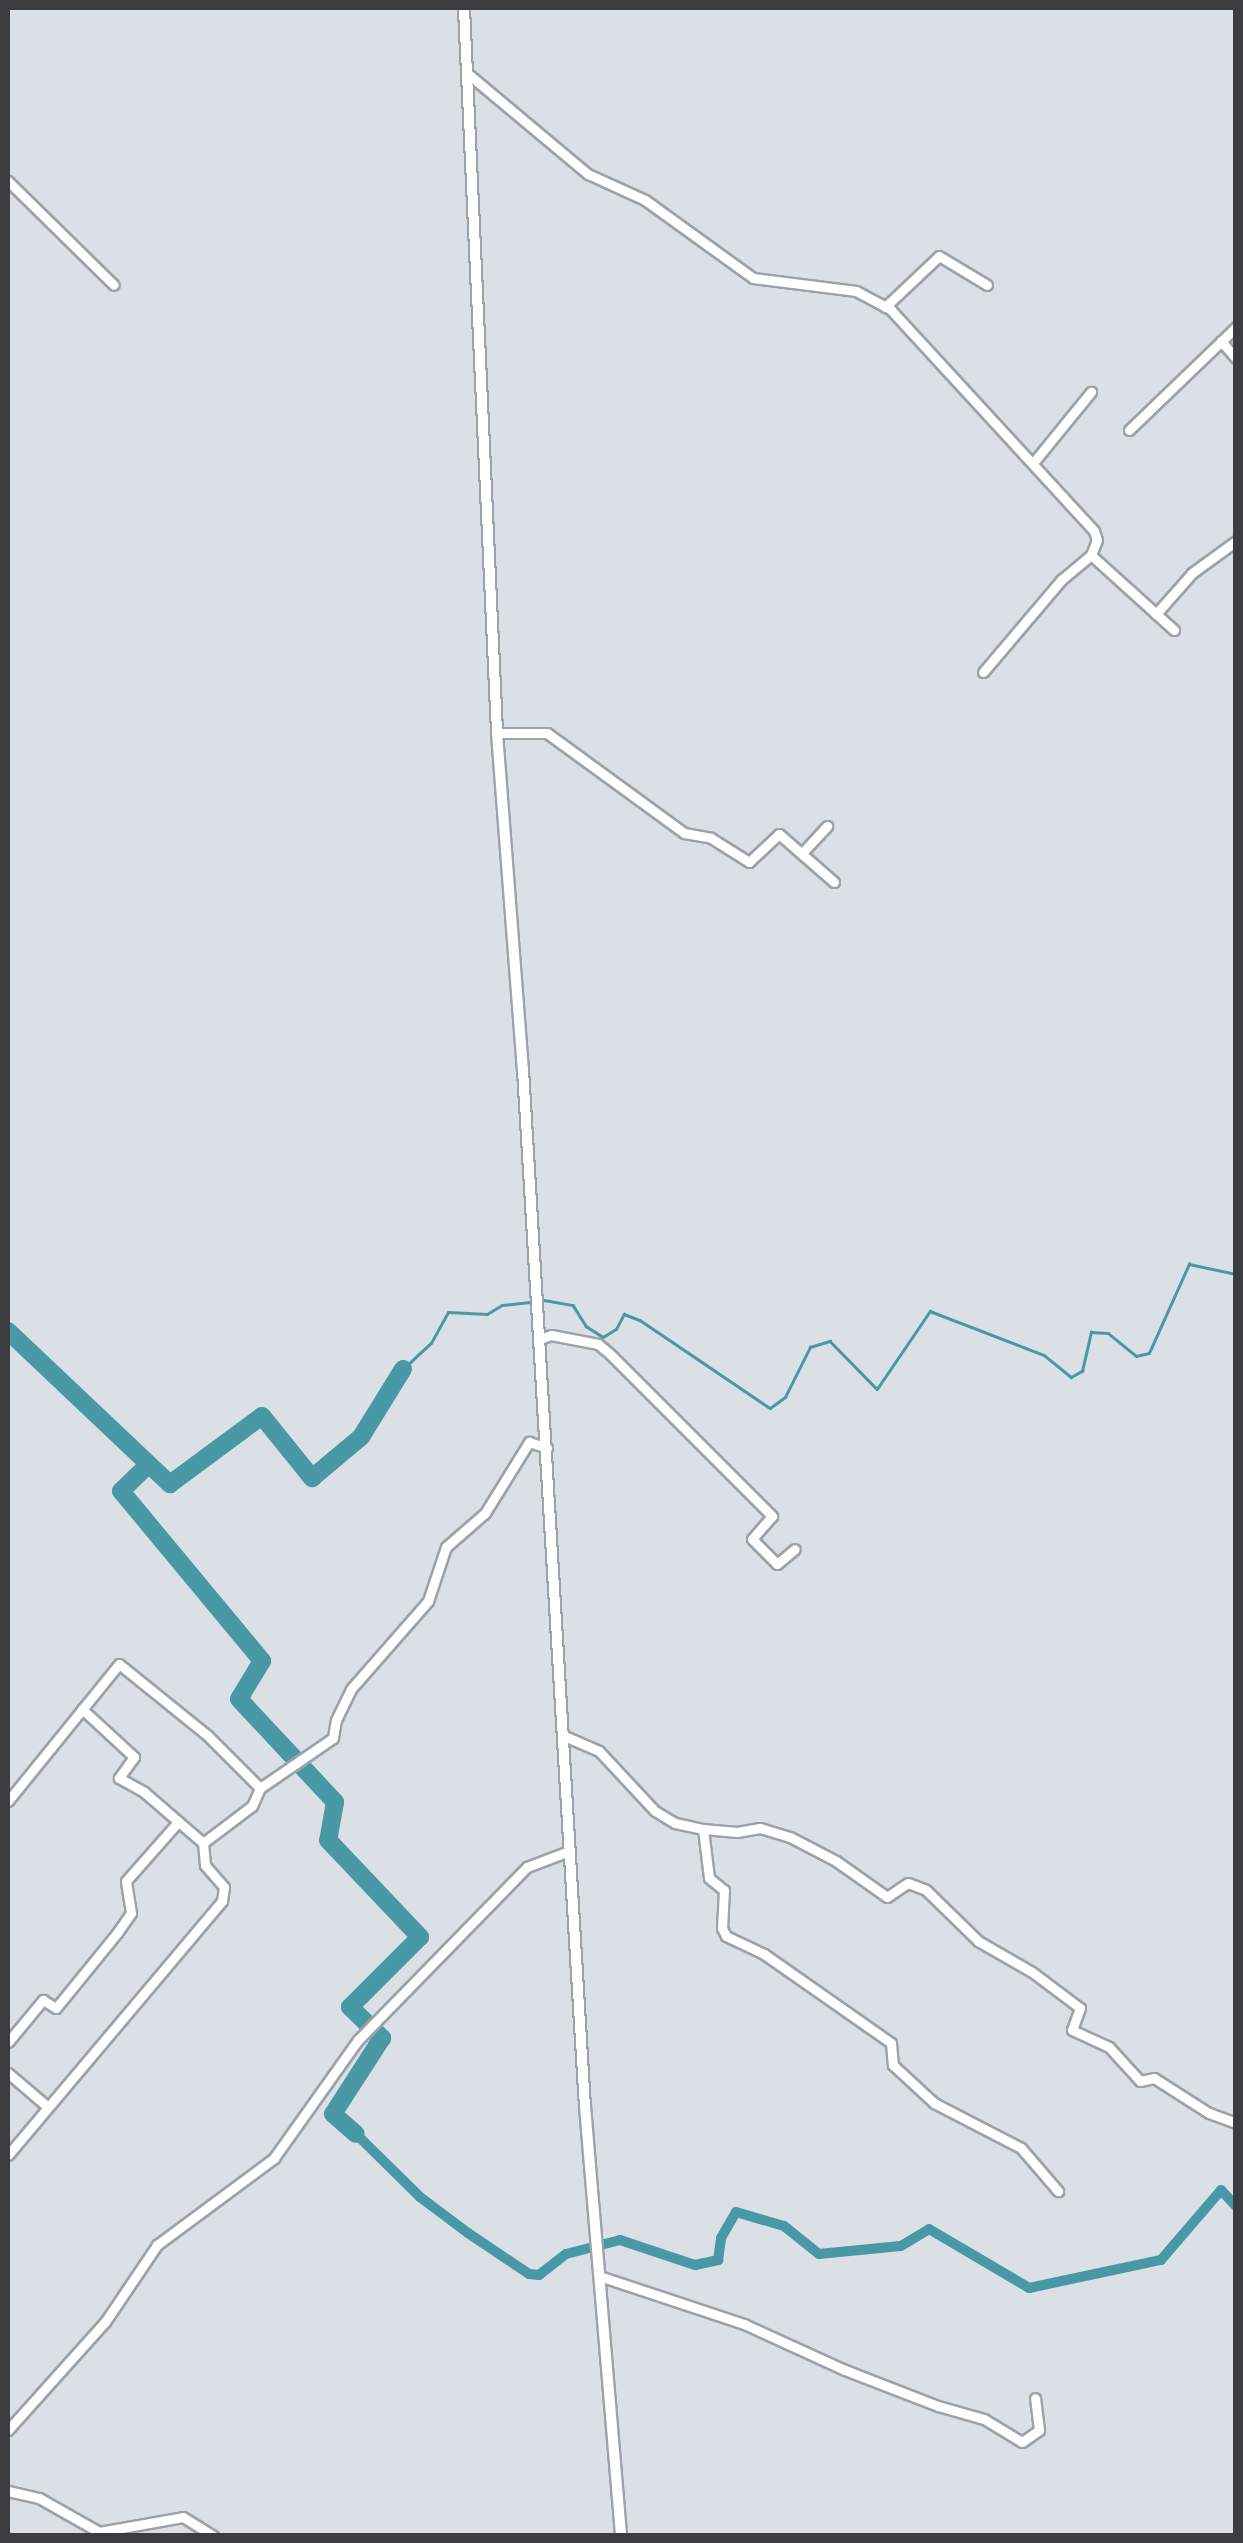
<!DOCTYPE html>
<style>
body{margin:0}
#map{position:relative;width:1243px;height:2543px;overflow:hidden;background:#dae0e6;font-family:Arial,sans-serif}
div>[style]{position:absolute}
.stream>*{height:2.5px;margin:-1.25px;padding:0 1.25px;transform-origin:1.25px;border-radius:1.25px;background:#4998a5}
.canal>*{height:10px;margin:-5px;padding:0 5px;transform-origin:5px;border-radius:5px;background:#4998a5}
.river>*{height:18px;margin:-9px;padding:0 9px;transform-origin:9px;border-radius:9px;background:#4998a5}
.roads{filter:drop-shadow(2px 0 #9da2a7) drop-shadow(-2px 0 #9da2a7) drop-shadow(0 2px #9da2a7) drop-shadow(0 -2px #9da2a7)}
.minor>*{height:9px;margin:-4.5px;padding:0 4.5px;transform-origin:4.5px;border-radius:4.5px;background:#fff}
.tertiary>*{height:10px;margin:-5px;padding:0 5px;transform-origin:5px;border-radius:5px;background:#fff}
span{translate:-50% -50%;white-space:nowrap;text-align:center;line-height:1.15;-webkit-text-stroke:8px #dae0e6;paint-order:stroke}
.frame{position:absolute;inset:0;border:10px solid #3a3c3f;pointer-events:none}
</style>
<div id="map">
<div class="stream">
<div style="left:544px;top:1300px;width:29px;rotate:10deg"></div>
<div style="left:573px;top:1305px;width:25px;rotate:58deg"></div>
<div style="left:586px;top:1326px;width:20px;rotate:33deg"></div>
<div style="left:603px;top:1337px;width:15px;rotate:-32deg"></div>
<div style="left:616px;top:1329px;width:17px;rotate:-62deg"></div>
<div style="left:624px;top:1314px;width:17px;rotate:21deg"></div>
<div style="left:640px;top:1320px;width:157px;rotate:34.1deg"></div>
<div style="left:770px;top:1408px;width:19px;rotate:-36deg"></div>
<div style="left:785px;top:1397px;width:56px;rotate:-63.4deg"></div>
<div style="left:810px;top:1347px;width:21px;rotate:-17deg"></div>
<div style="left:830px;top:1341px;width:67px;rotate:45.6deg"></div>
<div style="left:877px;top:1389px;width:94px;rotate:-55.8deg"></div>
<div style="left:930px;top:1311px;width:122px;rotate:21.1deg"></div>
<div style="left:1044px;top:1355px;width:35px;rotate:39deg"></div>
<div style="left:1071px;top:1377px;width:13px;rotate:-29deg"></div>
<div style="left:1082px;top:1371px;width:40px;rotate:-77deg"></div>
<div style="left:1091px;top:1332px;width:17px;rotate:3deg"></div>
<div style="left:1108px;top:1333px;width:36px;rotate:39deg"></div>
<div style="left:1136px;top:1356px;width:13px;rotate:-13deg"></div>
<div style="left:1149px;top:1353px;width:98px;rotate:-65.8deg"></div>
<div style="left:1189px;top:1264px;width:48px;rotate:12deg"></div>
<div style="left:403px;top:1369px;width:38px;rotate:-43deg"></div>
<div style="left:431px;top:1343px;width:35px;rotate:-61deg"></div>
<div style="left:448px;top:1312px;width:39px;rotate:3deg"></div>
<div style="left:487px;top:1314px;width:17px;rotate:-31deg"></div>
<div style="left:502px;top:1305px;width:28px;rotate:-6deg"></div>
</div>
<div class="canal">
<div style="left:356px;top:2134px;width:90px;rotate:44.5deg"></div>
<div style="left:420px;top:2197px;width:60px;rotate:36.9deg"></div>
<div style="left:468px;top:2233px;width:73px;rotate:33.9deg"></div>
<div style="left:529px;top:2274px;width:10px;rotate:6deg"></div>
<div style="left:539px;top:2275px;width:34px;rotate:-38deg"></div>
<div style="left:566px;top:2254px;width:56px;rotate:-14.5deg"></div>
<div style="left:620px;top:2240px;width:79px;rotate:18.4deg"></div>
<div style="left:695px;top:2265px;width:24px;rotate:-12deg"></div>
<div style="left:718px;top:2260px;width:22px;rotate:-82deg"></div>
<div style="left:721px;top:2238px;width:30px;rotate:-60deg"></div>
<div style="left:736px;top:2212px;width:50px;rotate:16.3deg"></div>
<div style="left:784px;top:2226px;width:45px;rotate:38.7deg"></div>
<div style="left:819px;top:2254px;width:82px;rotate:-5.6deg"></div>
<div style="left:901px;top:2246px;width:33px;rotate:-31deg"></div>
<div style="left:929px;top:2229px;width:116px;rotate:30.5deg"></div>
<div style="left:1029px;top:2288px;width:135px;rotate:-12deg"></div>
<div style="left:1161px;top:2260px;width:92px;rotate:-49.4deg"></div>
<div style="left:1221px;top:2190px;width:22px;rotate:47deg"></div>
</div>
<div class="river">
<div style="left:8px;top:1331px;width:223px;rotate:43.4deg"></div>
<div style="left:170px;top:1484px;width:114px;rotate:-36.5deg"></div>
<div style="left:262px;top:1416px;width:80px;rotate:51.1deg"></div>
<div style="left:312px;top:1478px;width:64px;rotate:-39.9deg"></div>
<div style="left:361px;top:1437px;width:80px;rotate:-58.3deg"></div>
<div style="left:147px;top:1466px;width:36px;rotate:136deg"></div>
<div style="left:121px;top:1491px;width:221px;rotate:50.3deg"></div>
<div style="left:262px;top:1661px;width:44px;rotate:121.2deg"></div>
<div style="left:239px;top:1699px;width:141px;rotate:47deg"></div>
<div style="left:335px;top:1802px;width:39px;rotate:100deg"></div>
<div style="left:328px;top:1840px;width:134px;rotate:46.5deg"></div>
<div style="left:420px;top:1937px;width:99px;rotate:135deg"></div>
<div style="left:350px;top:2007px;width:45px;rotate:44.1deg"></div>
<div style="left:382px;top:2038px;width:90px;rotate:122.8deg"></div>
<div style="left:333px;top:2114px;width:30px;rotate:41deg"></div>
</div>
<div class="roads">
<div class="minor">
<div style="left:467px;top:73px;width:158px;rotate:39.9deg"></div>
<div style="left:588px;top:174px;width:63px;rotate:24.5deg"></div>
<div style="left:645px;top:200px;width:133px;rotate:35.8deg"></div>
<div style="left:753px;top:278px;width:104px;rotate:7.2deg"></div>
<div style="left:856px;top:291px;width:40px;rotate:28deg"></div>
<div style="left:891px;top:310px;width:300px;rotate:47.4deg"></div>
<div style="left:1094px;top:531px;width:9px;rotate:72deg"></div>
<div style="left:1097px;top:540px;width:16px;rotate:112deg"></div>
<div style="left:1091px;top:555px;width:38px;rotate:140deg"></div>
<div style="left:1062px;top:579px;width:122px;rotate:130.3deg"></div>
<div style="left:8px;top:181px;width:148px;rotate:44.5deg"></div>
<div style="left:885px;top:307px;width:74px;rotate:-43.4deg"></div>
<div style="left:939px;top:256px;width:56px;rotate:31.1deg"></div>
<div style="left:1221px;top:341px;width:23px;rotate:49deg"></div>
<div style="left:1129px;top:430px;width:149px;rotate:-43.9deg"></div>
<div style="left:1033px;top:463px;width:92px;rotate:-50.8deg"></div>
<div style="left:1091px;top:555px;width:112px;rotate:42.1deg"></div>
<div style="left:1156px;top:614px;width:55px;rotate:-48.7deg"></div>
<div style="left:1192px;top:573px;width:54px;rotate:-36deg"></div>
<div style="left:497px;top:733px;width:50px"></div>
<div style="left:547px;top:733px;width:170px;rotate:36.1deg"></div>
<div style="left:684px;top:833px;width:27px;rotate:10deg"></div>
<div style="left:711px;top:838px;width:45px;rotate:32.3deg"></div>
<div style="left:749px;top:862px;width:41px;rotate:-43deg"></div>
<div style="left:779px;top:834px;width:73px;rotate:41.1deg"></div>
<div style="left:802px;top:853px;width:37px;rotate:-47deg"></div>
<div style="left:540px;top:1339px;width:12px;rotate:-20deg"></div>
<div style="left:551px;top:1335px;width:48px;rotate:10.8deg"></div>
<div style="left:598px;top:1344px;width:17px;rotate:40deg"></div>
<div style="left:611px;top:1355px;width:228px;rotate:45deg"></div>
<div style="left:772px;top:1516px;width:30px;rotate:131deg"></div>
<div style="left:752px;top:1539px;width:35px;rotate:45deg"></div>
<div style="left:777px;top:1564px;width:23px;rotate:-40deg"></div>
<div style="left:82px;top:1709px;width:71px;rotate:42.7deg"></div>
<div style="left:134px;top:1757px;width:26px;rotate:126deg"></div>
<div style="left:119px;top:1778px;width:29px;rotate:29deg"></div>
<div style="left:144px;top:1792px;width:78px;rotate:40.8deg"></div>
<div style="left:562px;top:1735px;width:40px;rotate:23.4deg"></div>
<div style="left:599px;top:1751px;width:82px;rotate:47deg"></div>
<div style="left:655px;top:1811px;width:23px;rotate:31deg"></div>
<div style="left:675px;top:1823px;width:29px;rotate:12deg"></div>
<div style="left:703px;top:1829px;width:49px;rotate:83deg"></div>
<div style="left:709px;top:1878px;width:19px;rotate:39deg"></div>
<div style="left:724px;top:1890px;width:38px;rotate:93deg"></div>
<div style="left:722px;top:1928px;width:9px;rotate:63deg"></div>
<div style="left:726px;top:1936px;width:42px;rotate:25.3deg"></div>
<div style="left:764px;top:1954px;width:155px;rotate:35deg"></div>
<div style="left:891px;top:2043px;width:22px;rotate:85deg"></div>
<div style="left:893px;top:2065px;width:56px;rotate:42.8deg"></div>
<div style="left:934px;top:2103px;width:98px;rotate:27.3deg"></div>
<div style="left:1021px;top:2148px;width:57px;rotate:49.3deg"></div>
<div style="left:8px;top:1801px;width:176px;rotate:-51deg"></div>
<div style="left:119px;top:1664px;width:113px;rotate:38.9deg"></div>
<div style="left:207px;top:1735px;width:75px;rotate:45deg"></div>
<div style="left:703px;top:1829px;width:34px;rotate:5deg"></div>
<div style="left:737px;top:1832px;width:23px;rotate:-10deg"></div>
<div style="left:760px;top:1828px;width:31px;rotate:17deg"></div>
<div style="left:790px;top:1837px;width:52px;rotate:27.6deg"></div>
<div style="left:836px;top:1861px;width:62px;rotate:35.2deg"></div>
<div style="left:887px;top:1897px;width:25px;rotate:-34deg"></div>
<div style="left:908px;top:1883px;width:19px;rotate:21deg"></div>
<div style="left:926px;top:1890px;width:73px;rotate:44.4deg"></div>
<div style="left:978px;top:1941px;width:62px;rotate:29.9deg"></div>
<div style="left:1032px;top:1972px;width:60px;rotate:36.9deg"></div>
<div style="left:1080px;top:2008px;width:23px;rotate:110deg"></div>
<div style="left:1072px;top:2030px;width:41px;rotate:24.7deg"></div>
<div style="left:1109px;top:2047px;width:46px;rotate:47.6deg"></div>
<div style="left:1140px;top:2081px;width:14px;rotate:-12deg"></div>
<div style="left:1154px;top:2078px;width:65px;rotate:32.5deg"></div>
<div style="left:1209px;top:2113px;width:29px;rotate:20deg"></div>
<div style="left:8px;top:2042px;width:55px;rotate:-50.2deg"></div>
<div style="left:43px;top:2000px;width:15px;rotate:32deg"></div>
<div style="left:56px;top:2008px;width:97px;rotate:-50.9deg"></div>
<div style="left:117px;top:1933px;width:24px;rotate:-55deg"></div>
<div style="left:131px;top:1913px;width:32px;rotate:-99deg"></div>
<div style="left:126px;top:1881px;width:79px;rotate:-48.6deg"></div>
<div style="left:8px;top:2073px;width:52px;rotate:40.4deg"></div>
<div style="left:8px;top:2155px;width:332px;rotate:-49.9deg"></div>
<div style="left:222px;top:1901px;width:14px;rotate:-82deg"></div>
<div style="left:224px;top:1887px;width:29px;rotate:-131deg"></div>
<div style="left:205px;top:1865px;width:22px;rotate:-95deg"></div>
<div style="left:203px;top:1843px;width:61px;rotate:-37.1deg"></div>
<div style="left:252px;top:1806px;width:20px;rotate:-66deg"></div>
<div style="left:260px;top:1788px;width:88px;rotate:-34.4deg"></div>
<div style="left:333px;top:1738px;width:18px;rotate:-81deg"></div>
<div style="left:336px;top:1720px;width:34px;rotate:-64deg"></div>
<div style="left:351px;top:1689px;width:117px;rotate:-48.8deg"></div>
<div style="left:428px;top:1601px;width:57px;rotate:-71.6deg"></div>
<div style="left:446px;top:1547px;width:52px;rotate:-41.1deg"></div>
<div style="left:485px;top:1513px;width:84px;rotate:-58.2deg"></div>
<div style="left:529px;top:1442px;width:19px;rotate:18deg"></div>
<div style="left:599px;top:2276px;width:153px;rotate:18.3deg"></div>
<div style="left:744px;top:2324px;width:111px;rotate:24.5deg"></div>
<div style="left:845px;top:2370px;width:100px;rotate:21.2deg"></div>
<div style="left:938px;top:2406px;width:48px;rotate:15.8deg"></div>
<div style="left:984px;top:2419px;width:44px;rotate:31.2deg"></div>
<div style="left:1022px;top:2442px;width:21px;rotate:-35deg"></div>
<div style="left:1039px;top:2430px;width:32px;rotate:-97deg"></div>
<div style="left:8px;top:2430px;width:145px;rotate:-48.1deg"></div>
<div style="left:105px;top:2322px;width:93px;rotate:-56deg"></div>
<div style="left:157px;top:2245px;width:146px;rotate:-36.6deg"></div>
<div style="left:274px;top:2158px;width:145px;rotate:-54.6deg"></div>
<div style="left:358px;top:2040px;width:242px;rotate:-45.7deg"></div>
<div style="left:527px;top:1867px;width:45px;rotate:-20.9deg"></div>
<div style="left:8px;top:2491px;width:32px;rotate:13deg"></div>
<div style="left:39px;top:2498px;width:69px;rotate:29.5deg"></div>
<div style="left:99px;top:2532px;width:85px;rotate:-10.1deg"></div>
<div style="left:183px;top:2517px;width:36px;rotate:32deg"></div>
</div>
<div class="tertiary">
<div style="left:464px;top:8px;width:726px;rotate:87.39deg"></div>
<div style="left:497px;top:733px;width:338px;rotate:85.6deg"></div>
<div style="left:523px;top:1070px;width:1038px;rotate:86.58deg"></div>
<div style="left:585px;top:2106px;width:432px;rotate:85.2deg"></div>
</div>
</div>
<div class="frame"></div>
</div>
